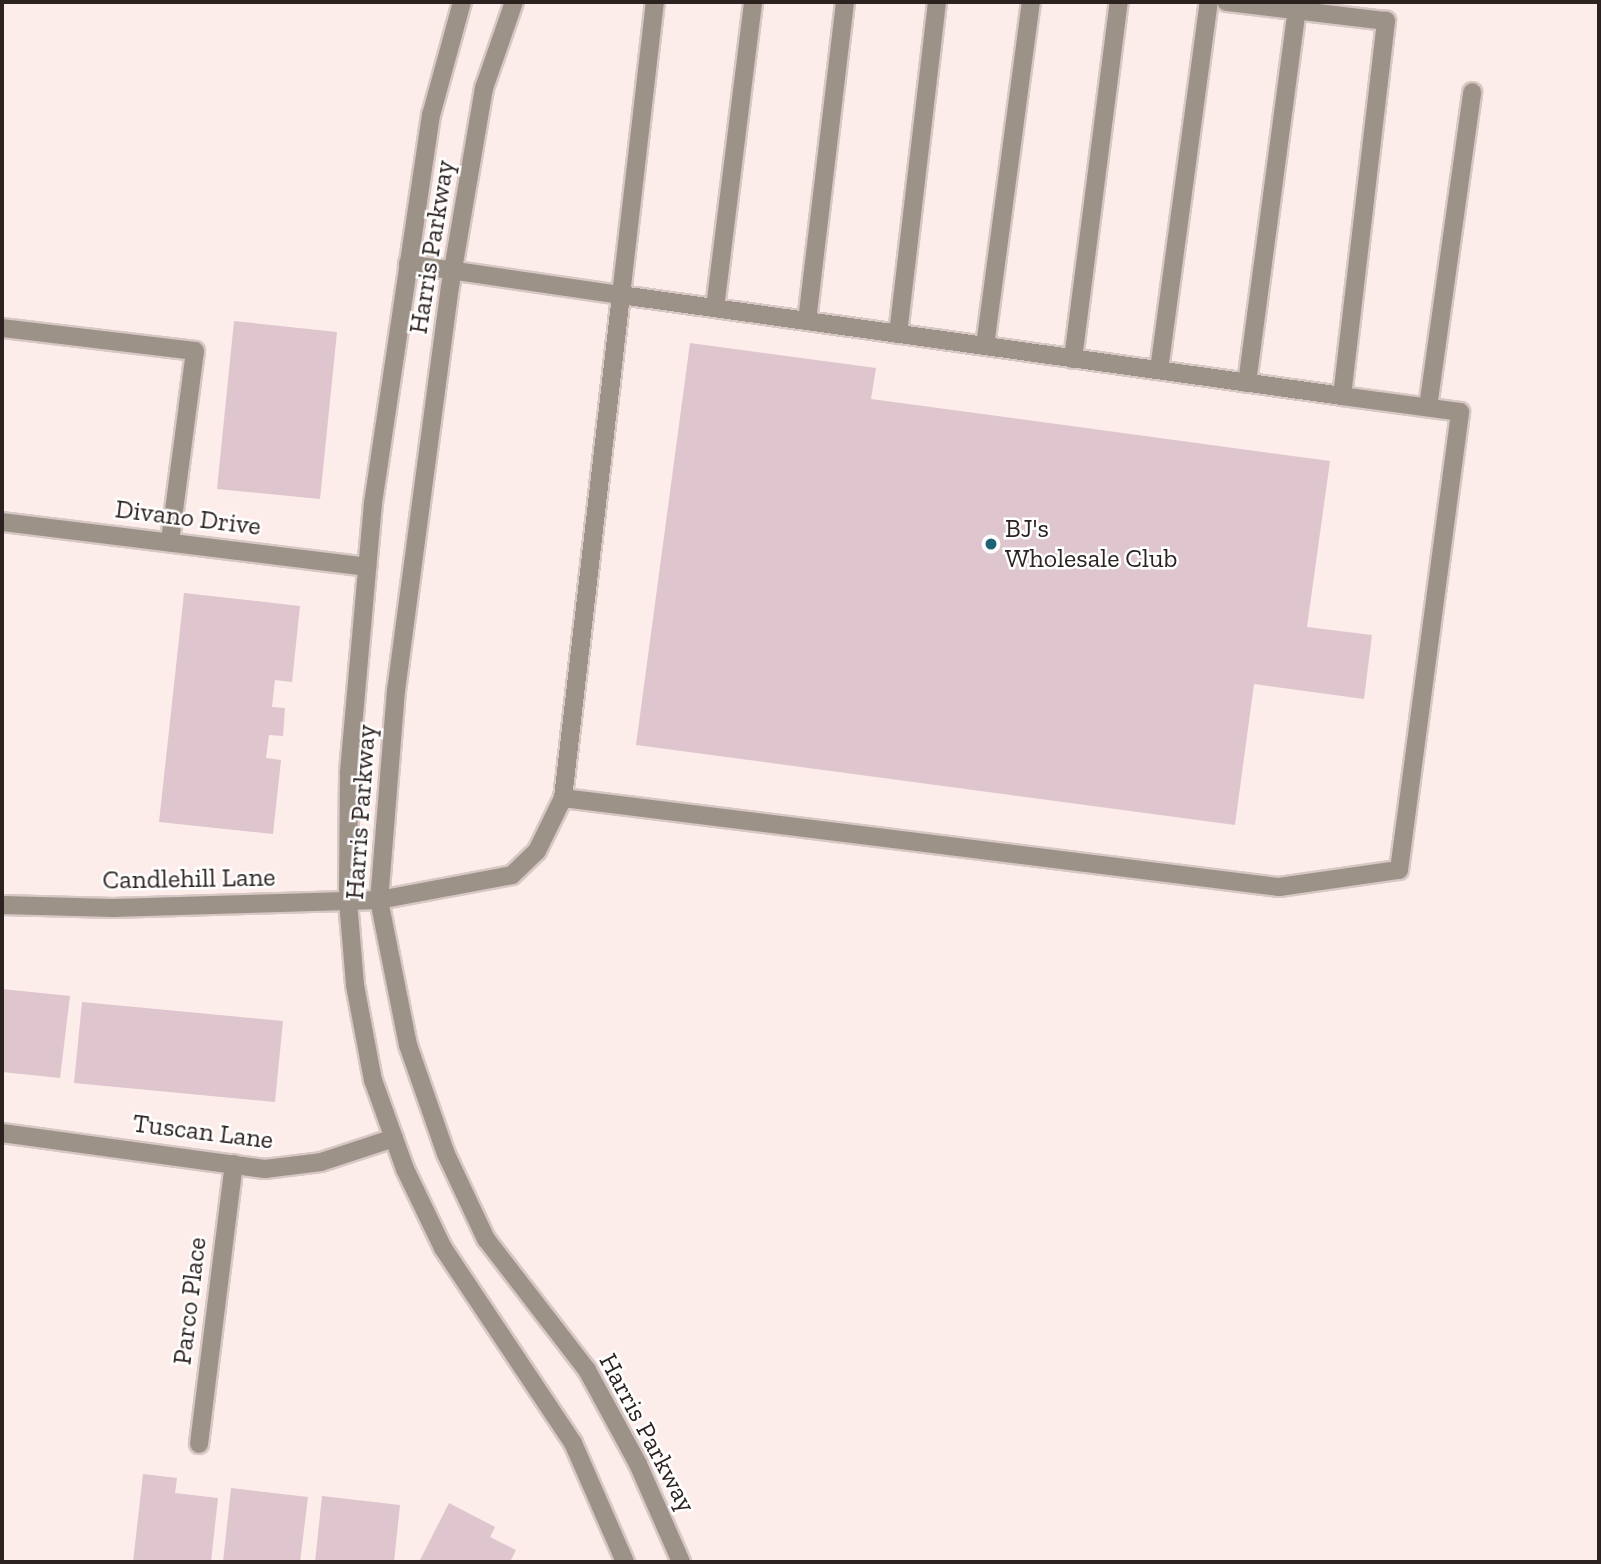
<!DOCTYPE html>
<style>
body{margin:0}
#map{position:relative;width:1601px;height:1564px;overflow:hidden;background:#fdedea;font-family:"Zilla Slab",serif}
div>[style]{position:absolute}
.building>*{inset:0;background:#dec5ce}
.roads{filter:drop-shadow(2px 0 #d7c8c6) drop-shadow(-2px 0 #d7c8c6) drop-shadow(0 2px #d7c8c6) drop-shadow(0 -2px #d7c8c6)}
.minor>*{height:18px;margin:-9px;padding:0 9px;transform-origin:9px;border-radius:9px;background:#9d9288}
.dots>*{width:19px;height:19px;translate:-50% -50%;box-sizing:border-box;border:4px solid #fff;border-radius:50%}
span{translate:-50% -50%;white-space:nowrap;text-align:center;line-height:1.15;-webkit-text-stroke:5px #fff;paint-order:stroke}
.street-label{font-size:26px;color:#2c2220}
.poi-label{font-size:26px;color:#2c2220}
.left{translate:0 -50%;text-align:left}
.frame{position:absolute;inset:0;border:4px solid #2c2220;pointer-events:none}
</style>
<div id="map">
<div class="building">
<div style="clip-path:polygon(234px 321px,337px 332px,320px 499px,217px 489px)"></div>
<div style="clip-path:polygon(690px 343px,876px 368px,871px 399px,1330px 461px,1307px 627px,1372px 635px,1364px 699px,1254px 684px,1235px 825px,636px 745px)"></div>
<div style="clip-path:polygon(184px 593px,300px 606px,292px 682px,275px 680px,272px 707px,285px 708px,283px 736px,269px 735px,266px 758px,281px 760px,273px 834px,159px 822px)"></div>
<div style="clip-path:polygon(2px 989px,70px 996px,60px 1078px,2px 1072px)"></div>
<div style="clip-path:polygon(82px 1002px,283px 1021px,275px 1102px,74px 1083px)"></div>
<div style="clip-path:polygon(143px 1474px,177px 1478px,175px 1493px,218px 1498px,211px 1562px,133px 1562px)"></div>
<div style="clip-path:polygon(231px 1488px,308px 1497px,300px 1562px,223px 1562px)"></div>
<div style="clip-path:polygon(322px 1496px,400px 1505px,394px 1562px,315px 1562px)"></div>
<div style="clip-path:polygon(449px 1503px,495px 1527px,490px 1537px,516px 1550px,510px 1562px,419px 1562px)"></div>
</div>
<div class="roads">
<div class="minor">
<div style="left:462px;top:2px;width:117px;rotate:105.3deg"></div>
<div style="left:431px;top:115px;width:392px;rotate:98.5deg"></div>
<div style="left:373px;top:503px;width:272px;rotate:95.1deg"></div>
<div style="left:349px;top:774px;width:127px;rotate:90.5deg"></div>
<div style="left:348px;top:901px;width:84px;rotate:85.2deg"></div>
<div style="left:355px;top:985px;width:97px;rotate:79.3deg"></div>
<div style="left:373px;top:1080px;width:95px;rotate:70.2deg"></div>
<div style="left:405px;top:1169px;width:88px;rotate:64.3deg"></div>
<div style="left:443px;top:1248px;width:234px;rotate:56.3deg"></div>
<div style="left:573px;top:1443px;width:130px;rotate:66.4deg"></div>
<div style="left:514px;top:2px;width:91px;rotate:109.2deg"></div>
<div style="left:484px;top:88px;width:201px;rotate:99.7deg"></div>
<div style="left:450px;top:286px;width:408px;rotate:97.6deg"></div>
<div style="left:396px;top:690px;width:211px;rotate:94.6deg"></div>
<div style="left:379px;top:900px;width:148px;rotate:78.7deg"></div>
<div style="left:408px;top:1045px;width:115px;rotate:70.8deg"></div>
<div style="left:446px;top:1154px;width:94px;rotate:64.8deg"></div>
<div style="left:486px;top:1239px;width:165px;rotate:52.4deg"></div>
<div style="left:587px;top:1370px;width:107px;rotate:61.5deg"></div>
<div style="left:638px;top:1464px;width:107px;rotate:66.3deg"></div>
<div style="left:408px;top:264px;width:215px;rotate:8.3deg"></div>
<div style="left:621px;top:295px;width:295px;rotate:-83.4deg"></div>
<div style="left:715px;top:308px;width:308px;rotate:-82.9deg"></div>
<div style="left:807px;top:321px;width:321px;rotate:-83.2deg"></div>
<div style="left:2px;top:328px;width:194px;rotate:6.8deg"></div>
<div style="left:195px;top:351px;width:193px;rotate:97.5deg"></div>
<div style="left:898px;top:334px;width:334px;rotate:-83.3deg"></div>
<div style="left:985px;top:346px;width:347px;rotate:-82.4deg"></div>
<div style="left:1073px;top:359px;width:360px;rotate:-82.7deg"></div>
<div style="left:1159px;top:370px;width:371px;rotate:-82.3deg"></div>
<div style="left:1247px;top:383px;width:376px;rotate:-82.4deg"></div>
<div style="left:1428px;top:407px;width:318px;rotate:-82deg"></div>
<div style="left:2px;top:522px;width:368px;rotate:7deg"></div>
<div style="left:563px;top:798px;width:506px;rotate:-83.42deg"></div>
<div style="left:621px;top:295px;width:728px;rotate:7.97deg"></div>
<div style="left:2px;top:905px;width:111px;rotate:1.5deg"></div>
<div style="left:113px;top:908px;width:266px;rotate:-1.7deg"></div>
<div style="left:379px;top:900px;width:135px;rotate:-10.6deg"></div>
<div style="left:512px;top:875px;width:35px;rotate:-44deg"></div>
<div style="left:537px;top:851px;width:59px;rotate:-63.9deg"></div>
<div style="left:563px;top:798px;width:722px;rotate:7.09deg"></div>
<div style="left:1279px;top:887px;width:121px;rotate:-8.1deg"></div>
<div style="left:1399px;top:870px;width:462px;rotate:-82.4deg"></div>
<div style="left:1460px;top:412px;width:119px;rotate:-172.3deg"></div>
<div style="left:1342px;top:396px;width:378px;rotate:-83.3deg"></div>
<div style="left:1386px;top:21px;width:161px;rotate:-173.2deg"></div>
<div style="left:2px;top:1133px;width:265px;rotate:7.8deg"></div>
<div style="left:265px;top:1169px;width:56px;rotate:-7.1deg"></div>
<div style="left:321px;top:1162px;width:77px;rotate:-18.2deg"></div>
<div style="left:199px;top:1444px;width:282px;rotate:-82.9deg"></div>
</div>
</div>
<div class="dots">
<div style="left:991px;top:544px;background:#1d6374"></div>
</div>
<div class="street-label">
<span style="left:432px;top:247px;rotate:-81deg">Harris Parkway</span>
<span style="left:188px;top:518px;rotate:7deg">Divano Drive</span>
<span style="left:361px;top:812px;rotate:-86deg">Harris Parkway</span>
<span style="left:189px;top:879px;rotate:-1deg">Candlehill Lane</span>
<span style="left:203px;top:1132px;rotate:7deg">Tuscan Lane</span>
<span style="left:190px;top:1301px;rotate:-83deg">Parco Place</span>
<span style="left:647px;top:1433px;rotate:62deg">Harris Parkway</span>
</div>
<div class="poi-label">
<span class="left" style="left:1005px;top:544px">BJ's<br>Wholesale Club</span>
</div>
<div class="frame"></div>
</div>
